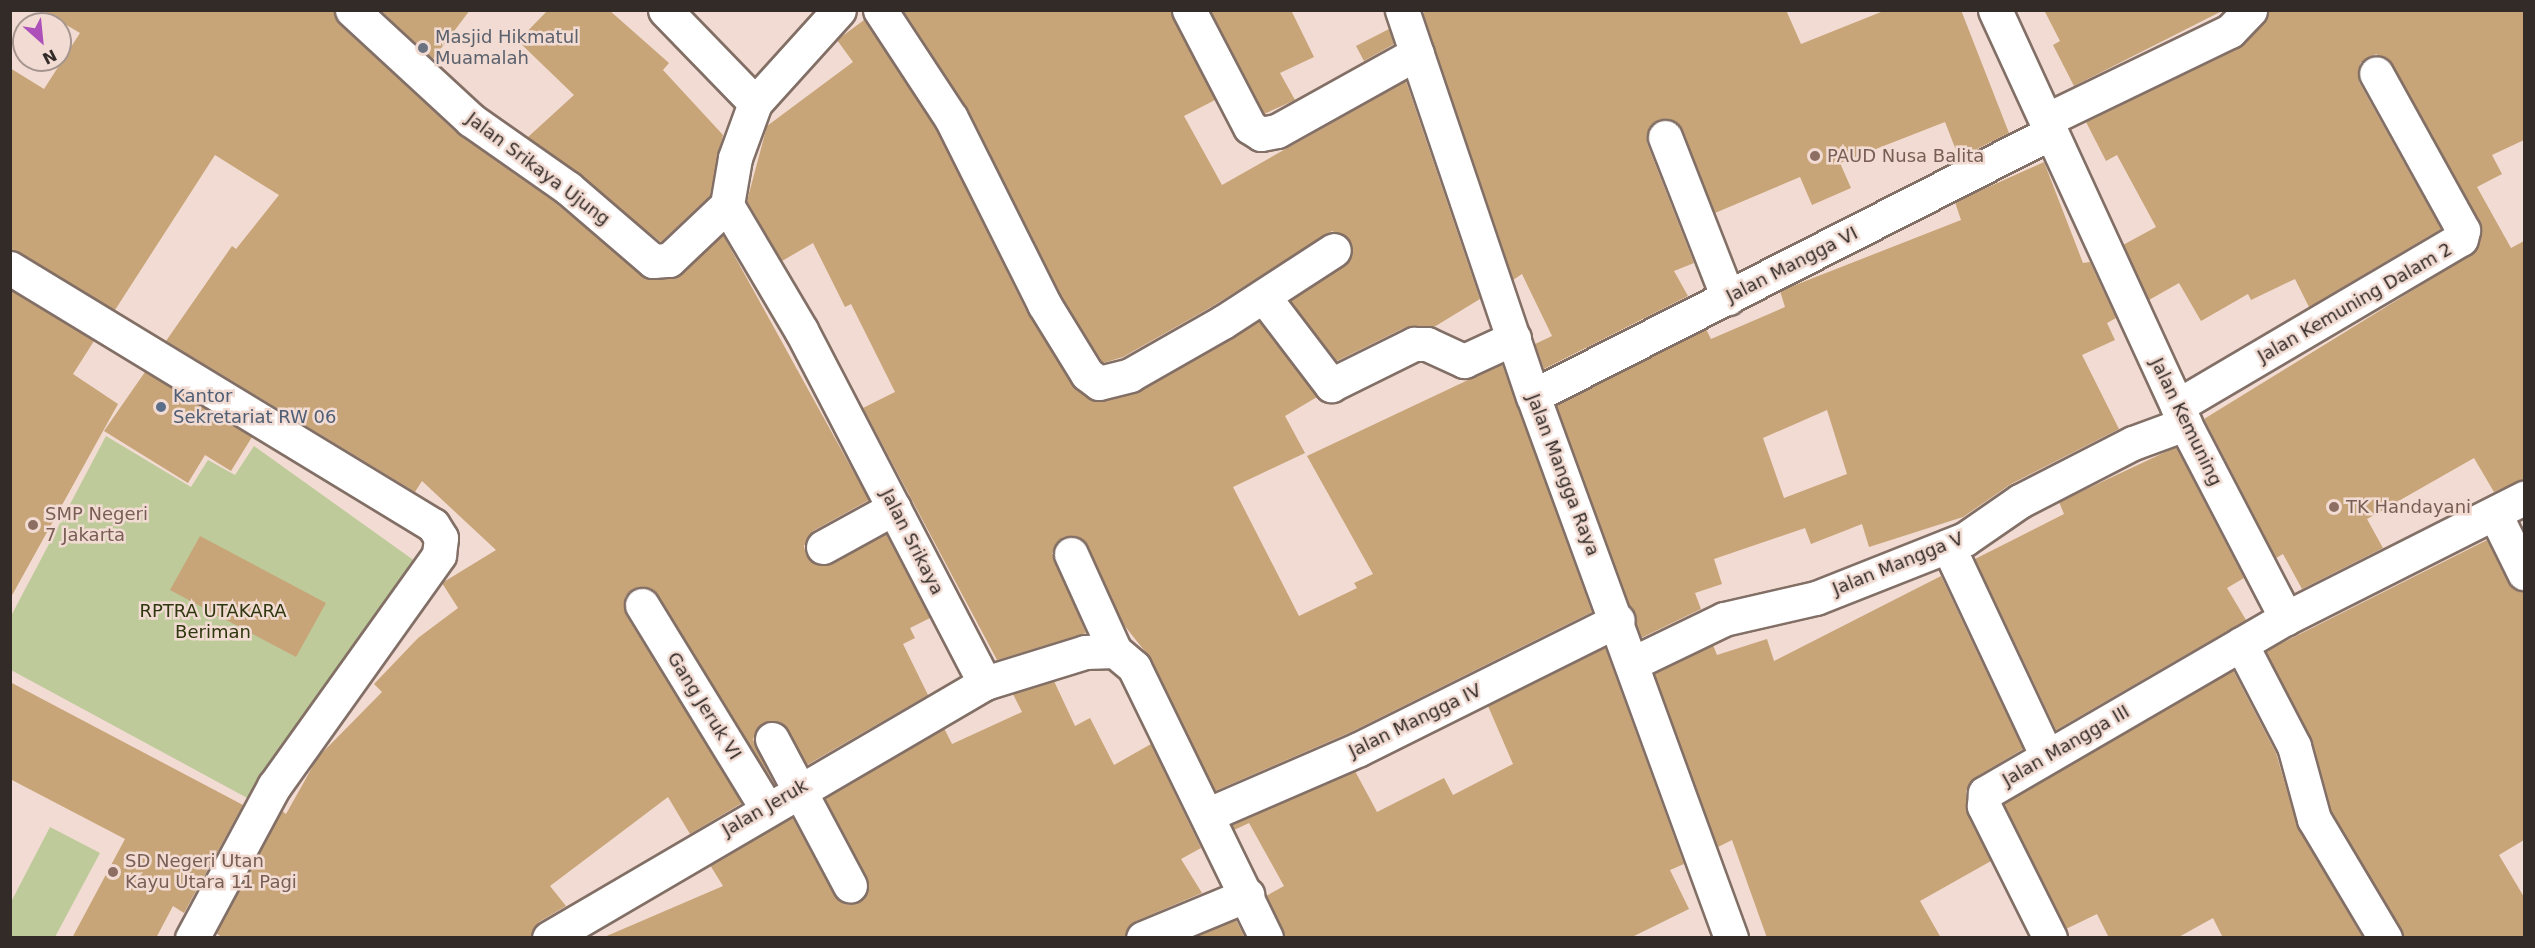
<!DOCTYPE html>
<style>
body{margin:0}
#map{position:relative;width:2535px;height:948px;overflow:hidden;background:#f1dbd2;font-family:"DejaVu Sans",sans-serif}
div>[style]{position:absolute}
.green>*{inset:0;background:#beca9a}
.building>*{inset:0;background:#c8a578}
.roads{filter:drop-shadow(2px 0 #826f66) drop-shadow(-2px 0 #826f66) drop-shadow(0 2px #826f66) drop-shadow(0 -2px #826f66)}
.minor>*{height:33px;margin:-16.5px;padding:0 16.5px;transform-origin:16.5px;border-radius:16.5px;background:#fff}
.dots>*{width:16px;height:16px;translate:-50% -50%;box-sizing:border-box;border:3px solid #f1dbd2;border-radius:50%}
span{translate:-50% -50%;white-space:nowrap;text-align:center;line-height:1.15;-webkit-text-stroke:5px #f1dbd2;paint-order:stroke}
.worship-label{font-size:18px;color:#5b616d}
.left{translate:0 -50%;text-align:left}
.education-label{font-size:18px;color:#785e54}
.street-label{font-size:18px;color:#332b28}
.service-label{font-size:18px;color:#4e5e75}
.park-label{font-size:18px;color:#2f370e}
.frame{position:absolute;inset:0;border:12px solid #332b28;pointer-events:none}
.north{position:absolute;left:12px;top:12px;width:60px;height:60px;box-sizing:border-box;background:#f1dbd2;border:2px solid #a5958e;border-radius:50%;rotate:153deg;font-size:16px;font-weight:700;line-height:24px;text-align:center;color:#332b28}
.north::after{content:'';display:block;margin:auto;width:21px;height:27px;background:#ad50ba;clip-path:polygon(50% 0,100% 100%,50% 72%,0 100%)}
</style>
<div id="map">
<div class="green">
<div style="clip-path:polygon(106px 436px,191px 487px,208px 460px,235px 475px,254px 446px,426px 569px,251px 800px,11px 670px,11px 616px)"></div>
<div style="clip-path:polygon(50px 827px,100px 853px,55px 937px,11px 937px,11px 902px)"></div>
</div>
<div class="building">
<div style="clip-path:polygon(41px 10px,334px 10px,339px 24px,458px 134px,556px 203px,642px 276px,654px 280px,681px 274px,723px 235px,869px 500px,813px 531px,804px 546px,806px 555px,814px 563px,831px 564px,886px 534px,930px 618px,910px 628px,915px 638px,903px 644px,928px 695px,807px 765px,782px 723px,763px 723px,753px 739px,774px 785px,658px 595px,650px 588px,633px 589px,625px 597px,626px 615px,742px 803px,690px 834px,668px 797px,550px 886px,566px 906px,539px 922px,530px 938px,223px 938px,216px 933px,282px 811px,286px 814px,318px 757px,382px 692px,374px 684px,418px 638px,458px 608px,442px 583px,496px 550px,422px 481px,415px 492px,166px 341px,232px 246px,236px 249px,279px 195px,215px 155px,115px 310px,10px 249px,10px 68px,44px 89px,80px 33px)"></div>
<div style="clip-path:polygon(380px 10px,470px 10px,433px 59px)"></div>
<div style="clip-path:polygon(548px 10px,609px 10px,669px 63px,663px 70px,723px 135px,710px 196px,661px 242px,528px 137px,574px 95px,518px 41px)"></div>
<div style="clip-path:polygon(903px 10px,1170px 10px,1215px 100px,1184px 116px,1222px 185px,1406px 81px,1480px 299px,1434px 327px,1406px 327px,1337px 361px,1290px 301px,1350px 259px,1349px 239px,1332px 231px,1213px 306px,1123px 357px,1103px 363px,1060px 295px,968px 110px)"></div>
<div style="clip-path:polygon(1210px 10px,1291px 10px,1314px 57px,1280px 73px,1295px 100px,1264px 114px)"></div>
<div style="clip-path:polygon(1428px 10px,1786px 10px,1801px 44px,1886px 10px,1961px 10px,2009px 133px,1959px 158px,1945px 122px,1840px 163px,1851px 188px,1812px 205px,1800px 177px,1715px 213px,1682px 130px,1668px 119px,1658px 120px,1647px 134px,1647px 143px,1694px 263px,1674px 271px,1688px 296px,1544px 369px,1535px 344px,1552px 336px,1522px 274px,1513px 280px,1423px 13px)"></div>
<div style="clip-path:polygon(2044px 10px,2224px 10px,2074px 86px,2053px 45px,2060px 41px)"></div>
<div style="clip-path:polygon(2268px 10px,2524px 10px,2524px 140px,2492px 155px,2502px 174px,2477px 187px,2511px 248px,2524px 241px,2524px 479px,2494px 492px,2474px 458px,2367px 519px,2383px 548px,2302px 589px,2283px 554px,2276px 558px,2204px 419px,2470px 255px,2481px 233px,2392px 64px,2376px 54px,2360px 63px,2359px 82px,2441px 229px,2309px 307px,2295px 279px,2251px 300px,2248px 294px,2201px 321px,2179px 283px,2149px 300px,2123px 245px,2156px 227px,2117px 155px,2106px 161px,2086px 122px,2239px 48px)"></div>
<div style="clip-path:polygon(864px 20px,935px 127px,1027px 312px,1076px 389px,1096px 401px,1135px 393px,1259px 321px,1317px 397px,1285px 416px,1305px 453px,1233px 487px,1299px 616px,1357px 588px,1354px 583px,1373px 574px,1307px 456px,1502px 364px,1592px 612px,1351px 732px,1215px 791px,1151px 659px,1124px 625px,1081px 538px,1063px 537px,1052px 553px,1086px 633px,997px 660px,863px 408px,895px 392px,851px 304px,845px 307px,813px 243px,782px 261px,747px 201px,767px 126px,853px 62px,837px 40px)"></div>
<div style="clip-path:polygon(1389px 29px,1394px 44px,1364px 61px,1356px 46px)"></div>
<div style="clip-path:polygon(evenodd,2044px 162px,2083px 263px,2090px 262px,2116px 318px,2107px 323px,2115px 340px,2082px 355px,2119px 429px,2011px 484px,1963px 517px,1869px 547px,1862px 524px,1811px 544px,1805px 528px,1714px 559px,1722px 584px,1695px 593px,1701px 609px,1641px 638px,1556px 405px,1706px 329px,1711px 339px,1785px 307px,1780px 291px,1961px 220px,1955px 202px,2044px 162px,1827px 410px,1847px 474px,1784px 498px,1763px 438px,1827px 410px)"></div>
<div style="clip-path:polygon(10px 290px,94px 341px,73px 374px,118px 404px,10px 599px)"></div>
<div style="clip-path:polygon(145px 372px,252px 437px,231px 471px,205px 455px,188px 483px,104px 431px)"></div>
<div style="clip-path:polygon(2176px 447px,2244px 578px,2227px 588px,2246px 620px,2056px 730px,1975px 559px,2064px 514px,2059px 502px)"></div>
<div style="clip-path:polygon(200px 536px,326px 603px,296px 657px,170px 590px)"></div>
<div style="clip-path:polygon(2487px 540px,2508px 582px,2524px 591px,2524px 840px,2499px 855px,2524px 897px,2524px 938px,2404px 938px,2331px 812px,2311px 738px,2266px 651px)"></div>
<div style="clip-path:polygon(1941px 576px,2023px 749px,1976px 777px,1966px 791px,1967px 814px,1991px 861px,1920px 901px,1941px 938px,1767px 938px,1732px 840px,1718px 847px,1654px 674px,1713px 645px,1717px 655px,1767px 639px,1774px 661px)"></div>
<div style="clip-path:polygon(1605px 647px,1684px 864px,1670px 870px,1689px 909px,1630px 938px,1284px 938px,1266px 896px,1284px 886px,1249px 823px,1234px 830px,1232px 825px,1355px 771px,1377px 812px,1444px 778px,1453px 795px,1513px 764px,1488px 706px)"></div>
<div style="clip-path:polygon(2233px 670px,2276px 753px,2298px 828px,2363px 938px,2223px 938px,2213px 918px,2177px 938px,2109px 938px,2097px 914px,2066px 929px,2004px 804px)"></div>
<div style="clip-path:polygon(1054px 681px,1075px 726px,1090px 718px,1114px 765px,1151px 744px,1201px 848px,1181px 859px,1202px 893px,1136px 921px,1125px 938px,602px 938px,723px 886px,710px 865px,792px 817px,834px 895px,849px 905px,859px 902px,866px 895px,867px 878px,825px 798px,944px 728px,952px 744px,1022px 712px,1013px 694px)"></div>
<div style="clip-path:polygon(10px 682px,243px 805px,184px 913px,173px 906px,156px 938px,72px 938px,125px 839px,10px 779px)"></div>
<div style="clip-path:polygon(1236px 920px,1245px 938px,1193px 938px)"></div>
</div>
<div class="roads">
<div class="minor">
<div style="left:352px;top:10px;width:162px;rotate:42.7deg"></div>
<div style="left:471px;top:120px;width:118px;rotate:35deg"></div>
<div style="left:568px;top:188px;width:112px;rotate:40.7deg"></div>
<div style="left:653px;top:261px;width:16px;rotate:-4deg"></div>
<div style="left:669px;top:260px;width:80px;rotate:-43.5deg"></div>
<div style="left:665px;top:10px;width:129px;rotate:45.9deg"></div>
<div style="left:755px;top:103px;width:59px;rotate:110deg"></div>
<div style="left:735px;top:158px;width:48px;rotate:99.7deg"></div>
<div style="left:727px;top:205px;width:145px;rotate:59.4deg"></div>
<div style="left:801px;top:330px;width:398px;rotate:62.5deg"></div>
<div style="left:985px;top:683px;width:105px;rotate:-17.2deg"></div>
<div style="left:1085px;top:652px;width:30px;rotate:-2deg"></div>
<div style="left:1115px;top:651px;width:25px;rotate:40deg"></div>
<div style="left:1134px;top:667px;width:301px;rotate:64deg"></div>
<div style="left:880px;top:10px;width:129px;rotate:56.7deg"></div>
<div style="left:951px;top:118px;width:208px;rotate:63.4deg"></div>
<div style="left:1044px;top:304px;width:82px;rotate:58.4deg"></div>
<div style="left:1087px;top:374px;width:15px;rotate:37deg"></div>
<div style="left:1099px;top:383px;width:32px;rotate:-14deg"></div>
<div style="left:1130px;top:375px;width:107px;rotate:-29.7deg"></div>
<div style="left:1223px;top:322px;width:132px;rotate:-33deg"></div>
<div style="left:1189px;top:10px;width:132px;rotate:62.5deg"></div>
<div style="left:1250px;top:127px;width:13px;rotate:32deg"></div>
<div style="left:1261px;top:134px;width:16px;rotate:-11deg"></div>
<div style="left:1277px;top:131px;width:160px;rotate:-29.1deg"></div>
<div style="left:1402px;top:10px;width:408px;rotate:71.3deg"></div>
<div style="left:1533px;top:396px;width:577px;rotate:69.93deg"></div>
<div style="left:1995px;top:10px;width:456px;rotate:65.3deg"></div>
<div style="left:2185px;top:424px;width:219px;rotate:62.5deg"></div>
<div style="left:755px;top:103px;width:125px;rotate:-47.9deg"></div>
<div style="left:2046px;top:120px;width:204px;rotate:-25.8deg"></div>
<div style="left:2230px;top:31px;width:29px;rotate:-46deg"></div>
<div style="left:1665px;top:137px;width:173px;rotate:68.6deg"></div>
<div style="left:10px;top:268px;width:495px;rotate:31.3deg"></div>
<div style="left:433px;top:525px;width:15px;rotate:58deg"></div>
<div style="left:441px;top:538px;width:17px;rotate:97deg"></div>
<div style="left:439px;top:555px;width:284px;rotate:125.5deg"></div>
<div style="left:274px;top:786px;width:173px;rotate:118.3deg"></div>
<div style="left:1264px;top:297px;width:111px;rotate:52.7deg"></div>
<div style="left:1331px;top:385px;width:93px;rotate:-26.3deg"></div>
<div style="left:1414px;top:344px;width:13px"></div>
<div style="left:1427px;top:344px;width:41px;rotate:24.7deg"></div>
<div style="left:1464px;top:361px;width:55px;rotate:-24.7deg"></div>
<div style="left:1533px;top:396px;width:580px;rotate:-26.96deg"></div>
<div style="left:2177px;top:406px;width:329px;rotate:-30.5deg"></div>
<div style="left:2461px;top:239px;width:9px;rotate:-77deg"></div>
<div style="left:2463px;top:230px;width:179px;rotate:-119deg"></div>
<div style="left:2495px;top:514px;width:66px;rotate:63.8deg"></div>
<div style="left:1948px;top:546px;width:232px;rotate:64.8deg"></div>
<div style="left:823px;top:547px;width:81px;rotate:-28.8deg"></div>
<div style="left:1071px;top:554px;width:107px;rotate:65.6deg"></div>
<div style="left:642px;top:605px;width:237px;rotate:58.5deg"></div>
<div style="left:2241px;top:644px;width:115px;rotate:62.5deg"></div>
<div style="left:2294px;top:746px;width:76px;rotate:74.7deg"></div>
<div style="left:2314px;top:819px;width:139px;rotate:59.2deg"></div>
<div style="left:1633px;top:663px;width:101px;rotate:-25.8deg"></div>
<div style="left:1724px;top:619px;width:94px;rotate:-12.9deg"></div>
<div style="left:1816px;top:598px;width:160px;rotate:-21.6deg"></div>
<div style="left:1965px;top:539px;width:67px;rotate:-34.6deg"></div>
<div style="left:2020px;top:501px;width:127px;rotate:-27.2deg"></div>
<div style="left:2133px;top:443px;width:55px;rotate:-20.1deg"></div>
<div style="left:772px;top:739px;width:166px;rotate:62deg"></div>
<div style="left:1209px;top:814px;width:163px;rotate:-23.4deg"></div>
<div style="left:1359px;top:749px;width:289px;rotate:-26.5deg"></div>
<div style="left:549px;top:938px;width:505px;rotate:-30.32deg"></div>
<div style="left:1143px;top:938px;width:113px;rotate:-22.5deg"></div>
<div style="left:2050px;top:938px;width:148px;rotate:-116.6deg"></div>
<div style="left:1984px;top:806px;width:13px;rotate:-86deg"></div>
<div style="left:1985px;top:793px;width:348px;rotate:-30.2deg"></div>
<div style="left:2286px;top:618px;width:267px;rotate:-26.8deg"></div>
</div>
</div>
<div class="dots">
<div style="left:423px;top:48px;background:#6b7280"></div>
<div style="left:1815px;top:156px;background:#8d6e63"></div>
<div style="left:161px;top:407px;background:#5c6f8a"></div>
<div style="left:2334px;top:507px;background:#8d6e63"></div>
<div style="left:33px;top:525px;background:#8d6e63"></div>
<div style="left:113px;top:872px;background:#8d6e63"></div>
</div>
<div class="worship-label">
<span class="left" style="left:435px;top:48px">Masjid Hikmatul<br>Muamalah</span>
</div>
<div class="education-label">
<span class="left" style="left:1827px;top:156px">PAUD Nusa Balita</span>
<span class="left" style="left:2346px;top:507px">TK Handayani</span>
<span class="left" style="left:45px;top:525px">SMP Negeri<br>7 Jakarta</span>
<span class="left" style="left:125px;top:872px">SD Negeri Utan<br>Kayu Utara 11 Pagi</span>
</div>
<div class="street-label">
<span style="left:538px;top:169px;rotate:37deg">Jalan Srikaya Ujung</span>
<span style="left:1792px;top:265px;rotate:-27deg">Jalan Mangga VI</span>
<span style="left:2355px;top:303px;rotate:-30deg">Jalan Kemuning Dalam 2</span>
<span style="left:2186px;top:422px;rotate:64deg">Jalan Kemuning</span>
<span style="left:1563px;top:475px;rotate:69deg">Jalan Mangga Raya</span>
<span style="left:912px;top:542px;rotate:63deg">Jalan Srikaya</span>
<span style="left:1898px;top:564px;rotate:-22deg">Jalan Mangga V</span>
<span style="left:704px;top:706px;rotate:58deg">Gang Jeruk VI</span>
<span style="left:1415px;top:721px;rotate:-26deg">Jalan Mangga IV</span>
<span style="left:2066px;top:746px;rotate:-30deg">Jalan Mangga III</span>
<span style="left:765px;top:808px;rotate:-30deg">Jalan Jeruk</span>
</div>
<div class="service-label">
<span class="left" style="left:173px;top:407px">Kantor<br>Sekretariat RW 06</span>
</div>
<div class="park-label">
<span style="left:213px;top:622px">RPTRA UTAKARA<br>Beriman</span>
</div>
<div class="frame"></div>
<div class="north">N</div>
</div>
